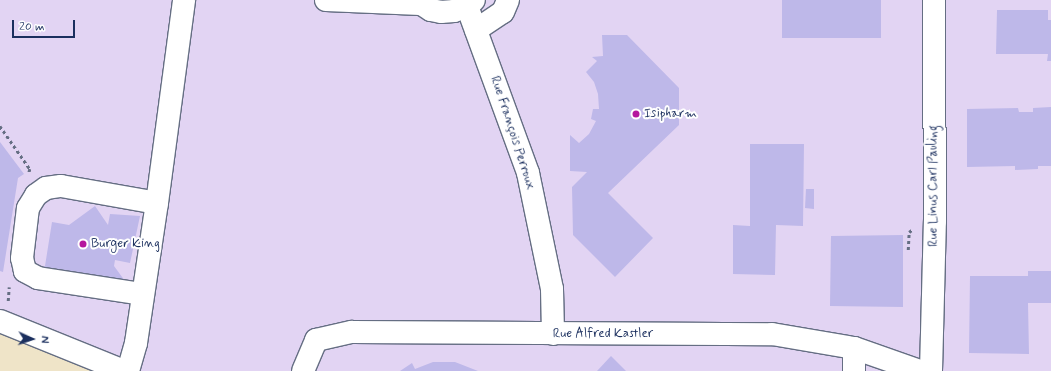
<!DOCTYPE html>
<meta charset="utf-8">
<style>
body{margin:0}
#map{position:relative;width:1051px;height:371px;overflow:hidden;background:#efe4c8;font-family:Mynerve,sans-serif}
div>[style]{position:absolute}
.built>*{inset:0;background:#e2d4f3}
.building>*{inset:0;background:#beb8e9}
.path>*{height:2.5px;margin-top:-1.25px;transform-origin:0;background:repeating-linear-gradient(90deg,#656e83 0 3px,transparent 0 6px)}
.roads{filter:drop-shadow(1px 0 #656e83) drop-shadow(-1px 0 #656e83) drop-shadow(0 1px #656e83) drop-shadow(0 -1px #656e83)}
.minor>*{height:22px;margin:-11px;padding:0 11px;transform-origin:11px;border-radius:11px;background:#fff}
.dots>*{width:11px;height:11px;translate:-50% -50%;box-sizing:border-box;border:2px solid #fff;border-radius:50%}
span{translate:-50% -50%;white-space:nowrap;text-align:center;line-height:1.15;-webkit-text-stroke:4px #fff;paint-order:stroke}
.poi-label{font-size:13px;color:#1b2f5e}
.left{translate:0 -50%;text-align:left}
.street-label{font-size:13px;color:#1b2f5e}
.north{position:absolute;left:12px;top:319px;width:40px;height:40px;-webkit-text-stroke:3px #fff;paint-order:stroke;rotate:93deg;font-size:11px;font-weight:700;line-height:16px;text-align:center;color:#1b2f5e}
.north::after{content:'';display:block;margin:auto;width:14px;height:18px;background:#1b2f5e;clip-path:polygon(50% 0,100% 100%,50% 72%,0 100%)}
.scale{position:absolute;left:12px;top:20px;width:63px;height:18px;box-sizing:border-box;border:2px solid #1b2f5e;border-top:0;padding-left:5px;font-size:12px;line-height:14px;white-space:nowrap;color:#1b2f5e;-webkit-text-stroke:3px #fff;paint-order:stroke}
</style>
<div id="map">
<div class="built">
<div style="clip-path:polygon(0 0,1051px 0,1051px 371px,100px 371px,0 328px)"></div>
</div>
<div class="building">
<div style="clip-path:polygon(782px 0,881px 0,881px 38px,782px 38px)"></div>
<div style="clip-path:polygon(997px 10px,1048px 10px,1048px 20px,1051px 20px,1051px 61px,1047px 61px,1048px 54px,996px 54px)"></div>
<div style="clip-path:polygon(602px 35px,627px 35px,679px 88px,679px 125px,608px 193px,653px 238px,615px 277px,573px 235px,572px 187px,587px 172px,570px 171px,570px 135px,579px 143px,589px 134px,596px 121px,591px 119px,593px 109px,599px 109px,598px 94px,594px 82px,586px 72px,597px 61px,592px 57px,603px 56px)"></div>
<div style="clip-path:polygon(1051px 107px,1051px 166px,1038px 166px,1038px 169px,1015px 170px,1015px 166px,967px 167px,967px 109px,1018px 108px,1019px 112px,1033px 112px,1033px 108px)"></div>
<div style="clip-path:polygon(0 142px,24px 174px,18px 178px,3px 272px,0 271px)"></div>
<div style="clip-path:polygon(750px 144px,804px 144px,803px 226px,776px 225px,775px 275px,733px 274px,733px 225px,750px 226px)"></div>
<div style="clip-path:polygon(806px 189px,814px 189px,814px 209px,805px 208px)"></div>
<div style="clip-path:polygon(95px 206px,108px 225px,110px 214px,140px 216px,130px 263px,115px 260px,114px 266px,125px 281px,39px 269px,45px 266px,52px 222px,69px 225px)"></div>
<div style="clip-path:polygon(903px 235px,903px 307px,830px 306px,831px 236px)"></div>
<div style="clip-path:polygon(1028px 271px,1051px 271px,1051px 303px,1028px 303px,1029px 354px,969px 353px,970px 276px,1028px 276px)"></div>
<div style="clip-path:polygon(611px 356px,626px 371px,597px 371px)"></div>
<div style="clip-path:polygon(433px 362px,455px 362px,478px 371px,400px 371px,412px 363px,415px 369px)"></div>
</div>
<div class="path">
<div style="left:0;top:126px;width:52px;rotate:55.1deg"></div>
<div style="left:30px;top:169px;width:4px;rotate:104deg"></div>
<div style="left:908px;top:250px;width:18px;rotate:-87deg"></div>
<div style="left:909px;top:232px;width:5px;rotate:-37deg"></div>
<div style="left:8px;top:301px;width:14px;rotate:-86deg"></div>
</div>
<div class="roads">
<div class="minor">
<div style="left:326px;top:0;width:94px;rotate:2.4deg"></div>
<div style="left:415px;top:0;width:19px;rotate:32deg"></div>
<div style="left:431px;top:10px;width:10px;rotate:11deg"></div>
<div style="left:441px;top:12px;width:13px;rotate:-4deg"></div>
<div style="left:454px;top:11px;width:14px;rotate:-21deg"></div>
<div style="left:467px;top:6px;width:9px;rotate:-41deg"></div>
<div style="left:467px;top:6px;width:178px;rotate:69.9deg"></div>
<div style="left:528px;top:173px;width:118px;rotate:78.3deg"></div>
<div style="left:552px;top:289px;width:45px;rotate:88.7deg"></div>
<div style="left:476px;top:30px;width:32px;rotate:-34deg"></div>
<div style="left:503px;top:12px;width:13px;rotate:-67deg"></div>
<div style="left:142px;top:294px;width:105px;rotate:-171.3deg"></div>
<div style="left:38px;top:278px;width:15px;rotate:-152deg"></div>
<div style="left:25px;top:271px;width:13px;rotate:-103deg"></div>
<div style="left:22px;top:258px;width:50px;rotate:-83.2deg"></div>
<div style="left:28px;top:208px;width:15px;rotate:-58deg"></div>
<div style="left:36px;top:195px;width:12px;rotate:-35deg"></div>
<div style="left:46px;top:188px;width:15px;rotate:-8deg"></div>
<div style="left:61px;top:186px;width:97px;rotate:10deg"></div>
<div style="left:0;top:321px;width:134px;rotate:22deg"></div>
<div style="left:128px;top:371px;width:29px;rotate:-74deg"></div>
<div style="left:136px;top:343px;width:142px;rotate:-81.5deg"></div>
<div style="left:157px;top:203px;width:205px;rotate:-82.4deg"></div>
<div style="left:303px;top:371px;width:34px;rotate:-67deg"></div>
<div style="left:316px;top:340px;width:37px;rotate:-13deg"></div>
<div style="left:352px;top:332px;width:420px;rotate:0.3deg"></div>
<div style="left:772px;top:334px;width:83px;rotate:9.7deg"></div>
<div style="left:854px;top:348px;width:70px;rotate:19.2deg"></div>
<div style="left:854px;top:371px;width:23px;rotate:-90deg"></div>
<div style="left:931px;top:371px;width:150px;rotate:-88.5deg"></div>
<div style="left:935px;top:221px;width:221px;rotate:-90.3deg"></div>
</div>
</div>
<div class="dots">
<div style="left:636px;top:114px;background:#b5179e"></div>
<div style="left:83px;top:244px;background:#b5179e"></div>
</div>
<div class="poi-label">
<span class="left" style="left:644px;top:114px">Isipharm</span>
<span class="left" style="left:91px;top:244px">Burger King</span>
</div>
<div class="street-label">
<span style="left:512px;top:133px;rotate:72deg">Rue François Perroux</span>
<span style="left:934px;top:186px;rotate:-90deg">Rue Linus Carl Pauling</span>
<span style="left:603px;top:334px">Rue Alfred Kastler</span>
</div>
<div class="north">N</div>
<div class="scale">20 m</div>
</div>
